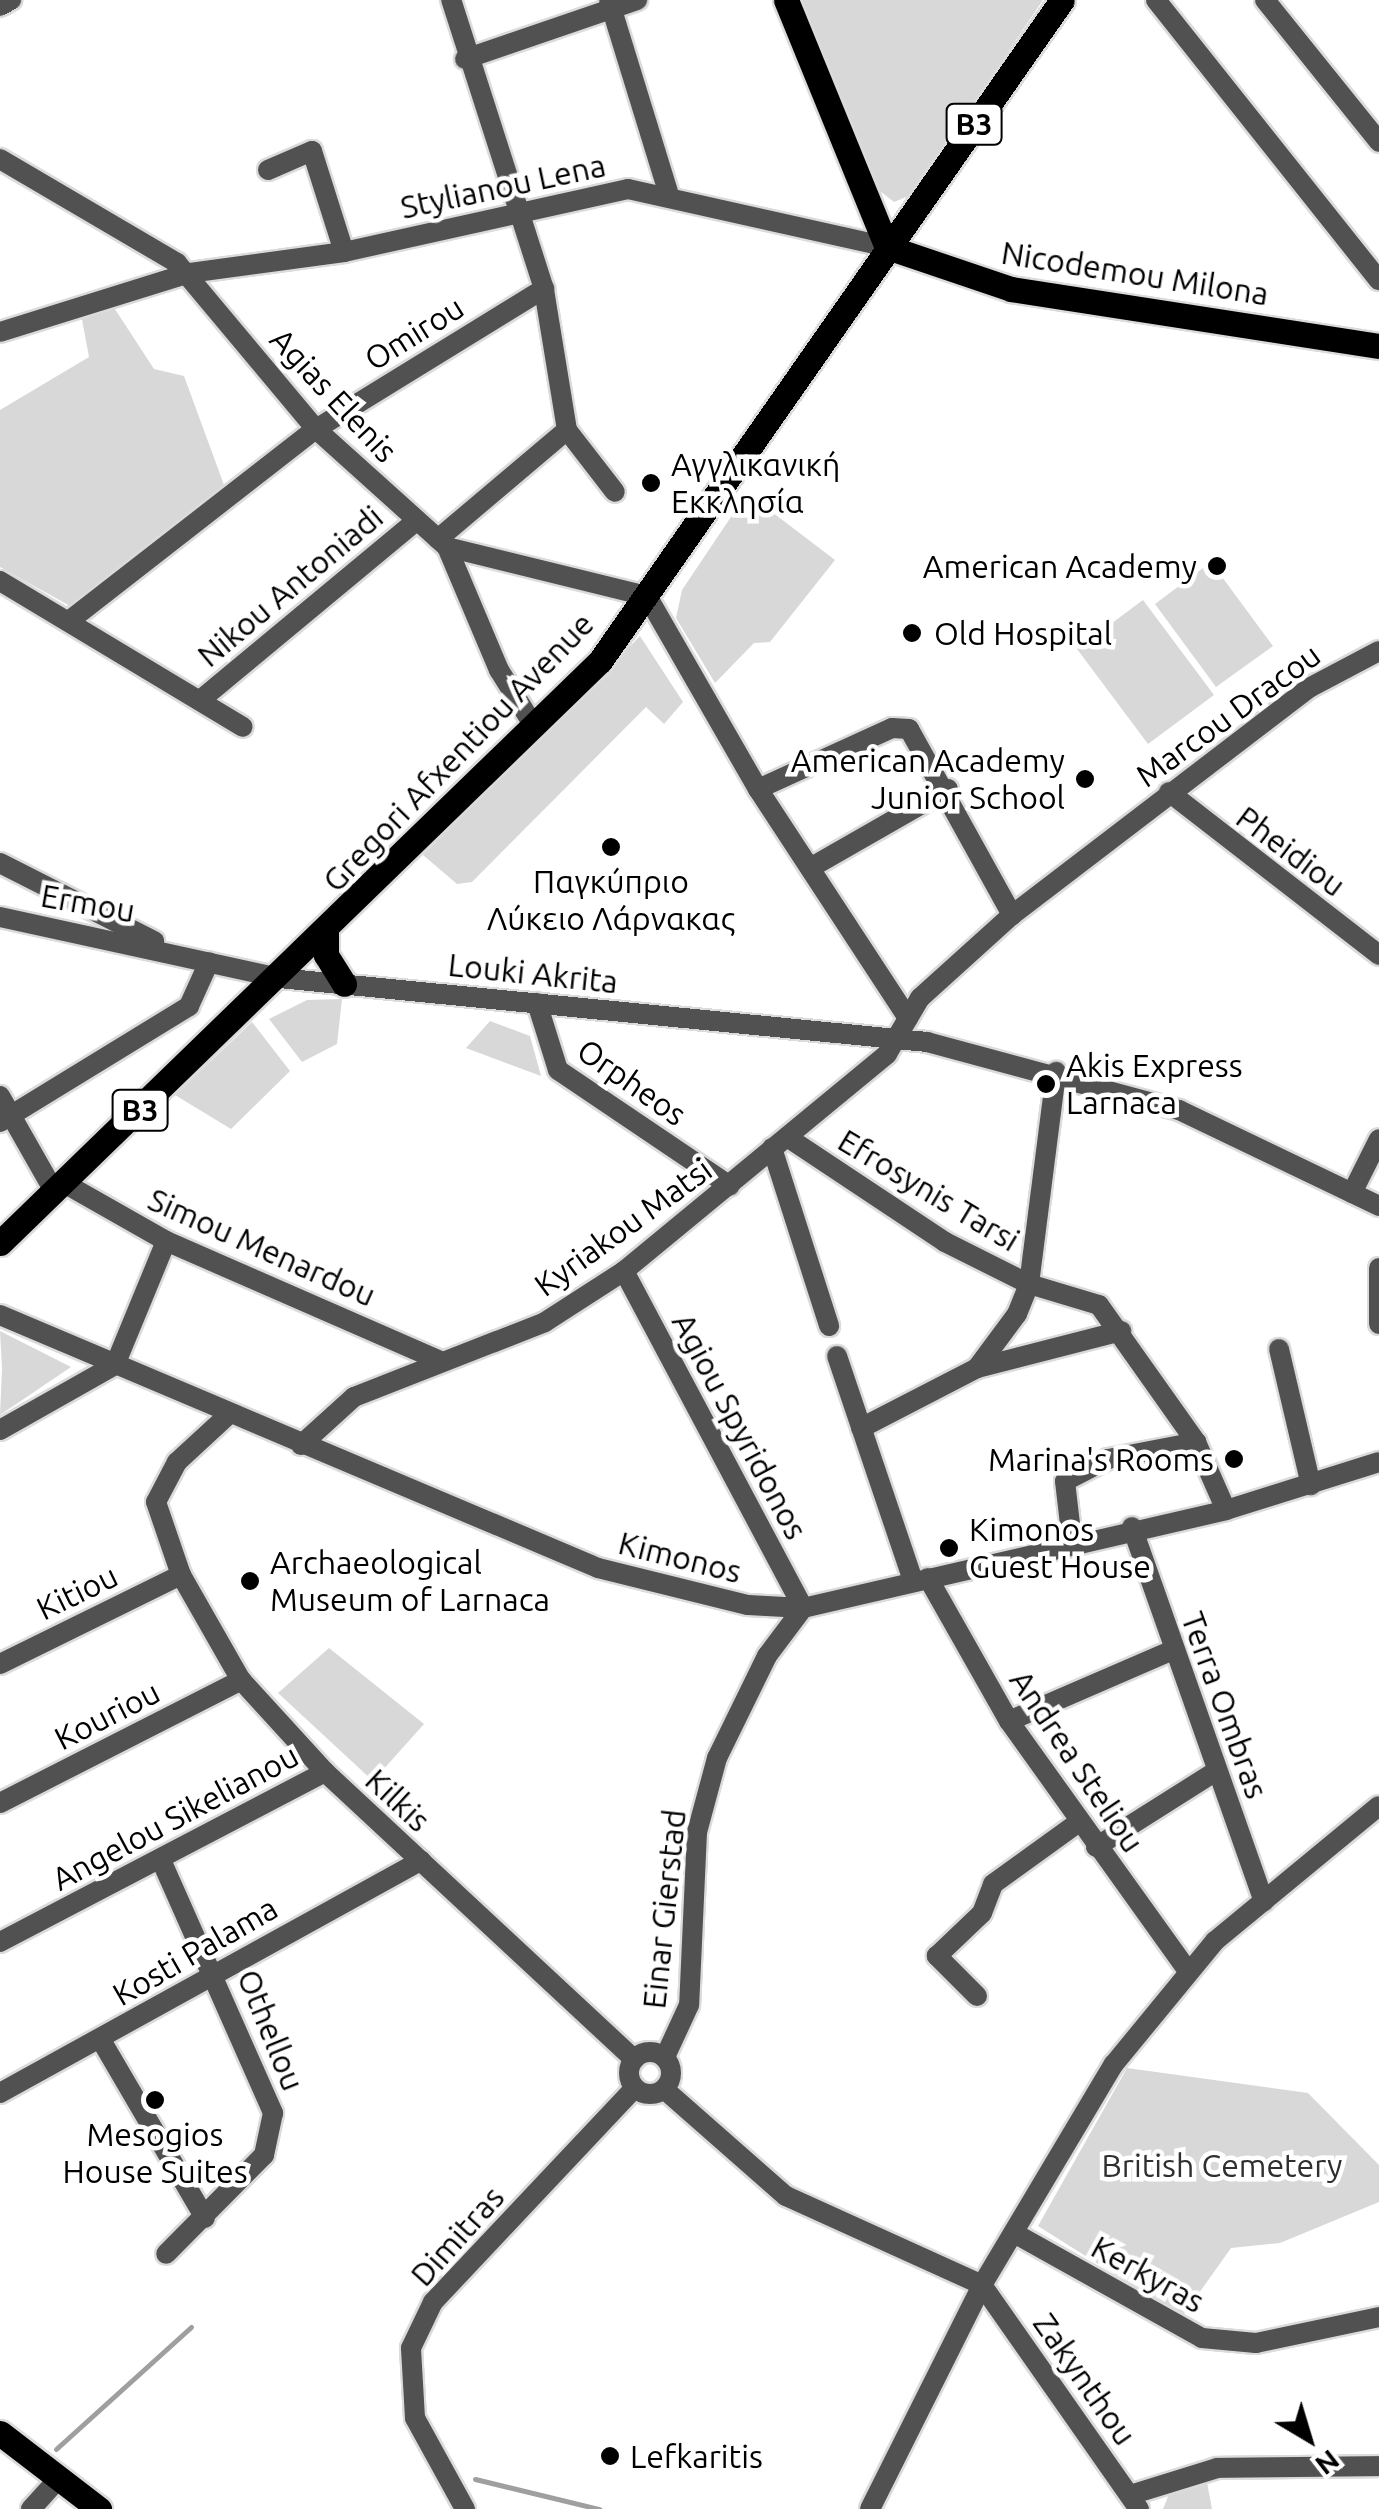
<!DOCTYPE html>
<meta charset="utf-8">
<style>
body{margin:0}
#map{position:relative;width:1379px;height:2509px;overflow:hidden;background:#fff;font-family:Ubuntu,sans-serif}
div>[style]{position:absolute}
.green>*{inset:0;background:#d8d8d8}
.stream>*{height:5px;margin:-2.5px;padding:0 2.5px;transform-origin:2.5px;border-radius:2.5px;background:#9f9f9f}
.roads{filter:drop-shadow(2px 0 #dbdbdb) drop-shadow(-2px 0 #dbdbdb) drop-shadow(0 2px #dbdbdb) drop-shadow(0 -2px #dbdbdb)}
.minor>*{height:20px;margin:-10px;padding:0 10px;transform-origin:10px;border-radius:10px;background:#515151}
.minor>.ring{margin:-10px;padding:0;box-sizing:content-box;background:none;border:20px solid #515151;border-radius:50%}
.major>*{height:25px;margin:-12.5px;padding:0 12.5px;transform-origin:12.5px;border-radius:12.5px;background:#000}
.dots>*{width:28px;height:28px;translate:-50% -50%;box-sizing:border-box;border:5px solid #fff;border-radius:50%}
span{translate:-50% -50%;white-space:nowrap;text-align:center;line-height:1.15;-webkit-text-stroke:9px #fff;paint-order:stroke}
.shield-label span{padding:2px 8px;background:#fff;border:2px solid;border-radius:8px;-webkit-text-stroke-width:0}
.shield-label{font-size:30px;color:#000;font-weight:700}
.street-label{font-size:32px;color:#000}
.poi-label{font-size:32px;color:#000}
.left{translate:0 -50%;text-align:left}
.right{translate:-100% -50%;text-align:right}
.park-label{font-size:32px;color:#2f2f2f}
.north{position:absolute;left:1259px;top:2389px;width:100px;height:100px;-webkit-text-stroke:8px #fff;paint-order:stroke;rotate:142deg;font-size:28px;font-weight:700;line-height:40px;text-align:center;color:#000}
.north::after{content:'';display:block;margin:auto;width:35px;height:45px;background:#000;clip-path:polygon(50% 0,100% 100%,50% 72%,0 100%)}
</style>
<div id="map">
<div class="green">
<div style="clip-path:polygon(802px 0,1043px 0,911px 195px,894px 202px,876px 188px)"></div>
<div style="clip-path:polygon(111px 303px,154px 369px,184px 376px,224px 485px,70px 606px,0 567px,0 410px,89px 357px,81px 314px)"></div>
<div style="clip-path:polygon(747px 493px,835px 560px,770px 642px,754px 643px,715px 683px,676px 618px,682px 590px)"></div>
<div style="clip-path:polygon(1211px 562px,1273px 646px,1216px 687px,1155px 604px)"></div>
<div style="clip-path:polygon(1143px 600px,1214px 695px,1148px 744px,1077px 649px)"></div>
<div style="clip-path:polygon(640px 636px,683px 702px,664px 724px,646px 707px,472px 882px,457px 884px,423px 855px)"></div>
<div style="clip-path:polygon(342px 999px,337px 1044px,302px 1062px,269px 1019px,307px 1000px)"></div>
<div style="clip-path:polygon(490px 1021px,530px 1036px,541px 1076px,466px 1048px)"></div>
<div style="clip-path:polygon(252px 1022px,290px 1071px,231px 1129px,175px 1095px)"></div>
<div style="clip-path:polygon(0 1331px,71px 1367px,0 1415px,2px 1369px)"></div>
<div style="clip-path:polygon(329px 1648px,424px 1724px,373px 1781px,278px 1693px)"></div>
<div style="clip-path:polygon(1127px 2068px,1308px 2093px,1379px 2165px,1379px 2202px,1280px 2243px,1231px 2248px,1182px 2317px,1038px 2226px)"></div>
<div style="clip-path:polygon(1206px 2477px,1212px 2509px,1163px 2509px,1171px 2489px)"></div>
</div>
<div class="stream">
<div style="left:56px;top:2449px;width:182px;rotate:-42.1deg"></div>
<div style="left:475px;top:2479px;width:128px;rotate:13.6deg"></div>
</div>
<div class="roads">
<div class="minor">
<div style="left:609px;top:0;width:201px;rotate:72.9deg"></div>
<div style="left:1156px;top:0;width:358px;rotate:51.5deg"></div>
<div style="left:1265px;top:0;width:182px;rotate:51.2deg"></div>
<div style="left:0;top:6px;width:13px;rotate:-29deg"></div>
<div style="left:465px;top:59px;width:182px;rotate:-18.9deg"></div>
<div style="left:0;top:159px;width:205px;rotate:30.4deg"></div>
<div style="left:177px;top:263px;width:217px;rotate:50.1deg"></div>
<div style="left:316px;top:429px;width:176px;rotate:42deg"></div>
<div style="left:447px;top:547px;width:206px;rotate:13.8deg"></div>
<div style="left:647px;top:596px;width:223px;rotate:60.1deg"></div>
<div style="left:758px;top:789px;width:274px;rotate:56.8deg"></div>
<div style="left:268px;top:170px;width:48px;rotate:-23.4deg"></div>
<div style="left:312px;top:151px;width:106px;rotate:72.4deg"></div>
<div style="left:0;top:332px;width:198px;rotate:-17.3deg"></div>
<div style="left:189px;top:273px;width:156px;rotate:-7.7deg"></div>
<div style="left:344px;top:252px;width:291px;rotate:-12.5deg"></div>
<div style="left:628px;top:189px;width:265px;rotate:12.6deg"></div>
<div style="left:567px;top:430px;width:78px;rotate:52.3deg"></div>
<div style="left:438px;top:539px;width:169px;rotate:-40.2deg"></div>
<div style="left:567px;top:430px;width:143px;rotate:-99.3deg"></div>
<div style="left:544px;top:289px;width:304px;rotate:-107.8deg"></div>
<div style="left:447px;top:547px;width:134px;rotate:67.1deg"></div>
<div style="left:499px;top:670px;width:66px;rotate:58deg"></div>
<div style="left:0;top:581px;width:283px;rotate:31deg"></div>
<div style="left:69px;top:621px;width:313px;rotate:-37.9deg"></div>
<div style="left:316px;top:429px;width:268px;rotate:-31.6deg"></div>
<div style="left:204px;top:697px;width:274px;rotate:-39.7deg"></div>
<div style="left:758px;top:789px;width:147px;rotate:-24.5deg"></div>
<div style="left:892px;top:728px;width:17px;rotate:3deg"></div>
<div style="left:909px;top:729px;width:213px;rotate:61deg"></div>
<div style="left:1169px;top:792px;width:266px;rotate:37.8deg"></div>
<div style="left:0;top:863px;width:173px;rotate:26.9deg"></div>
<div style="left:810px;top:868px;width:159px;rotate:-29.8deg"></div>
<div style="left:0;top:917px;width:286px;rotate:12.3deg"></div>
<div style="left:279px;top:978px;width:651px;rotate:5.64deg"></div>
<div style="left:927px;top:1042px;width:261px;rotate:15.1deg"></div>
<div style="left:1179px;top:1110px;width:222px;rotate:25.6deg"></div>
<div style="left:537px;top:1003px;width:70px;rotate:72.6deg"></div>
<div style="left:558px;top:1070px;width:207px;rotate:34deg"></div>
<div style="left:0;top:1096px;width:109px;rotate:60.4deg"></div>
<div style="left:0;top:1122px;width:222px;rotate:-31.5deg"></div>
<div style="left:189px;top:1006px;width:48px;rotate:-65.6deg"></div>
<div style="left:787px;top:1137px;width:190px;rotate:33.6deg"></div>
<div style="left:945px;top:1242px;width:94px;rotate:26.6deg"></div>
<div style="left:1029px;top:1284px;width:73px;rotate:16.7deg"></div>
<div style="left:1099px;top:1305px;width:168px;rotate:54.7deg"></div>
<div style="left:1196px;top:1442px;width:74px;rotate:66.2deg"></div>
<div style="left:772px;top:1148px;width:187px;rotate:72.2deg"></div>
<div style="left:64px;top:1183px;width:117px;rotate:29.6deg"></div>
<div style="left:166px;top:1241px;width:298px;rotate:23.6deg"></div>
<div style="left:1352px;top:1193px;width:60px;rotate:-63.4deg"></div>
<div style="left:1379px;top:1268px;width:56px;rotate:90deg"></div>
<div style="left:624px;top:1271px;width:382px;rotate:62deg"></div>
<div style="left:803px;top:1608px;width:60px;rotate:126.9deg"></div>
<div style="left:767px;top:1656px;width:114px;rotate:116.1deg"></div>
<div style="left:717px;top:1758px;width:77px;rotate:105.1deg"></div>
<div style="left:697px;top:1832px;width:173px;rotate:92.6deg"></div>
<div style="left:689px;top:2005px;width:57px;rotate:114.8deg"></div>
<div style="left:0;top:1315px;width:649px;rotate:22.93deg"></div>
<div style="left:598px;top:1568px;width:154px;rotate:13.9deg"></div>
<div style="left:748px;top:1605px;width:55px;rotate:3.1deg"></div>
<div style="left:803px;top:1608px;width:434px;rotate:-13deg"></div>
<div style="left:1226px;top:1510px;width:160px;rotate:-17.4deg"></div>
<div style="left:1279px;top:1349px;width:140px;rotate:76.8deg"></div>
<div style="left:837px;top:1356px;width:237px;rotate:71.3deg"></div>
<div style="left:977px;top:1368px;width:149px;rotate:-14.4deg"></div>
<div style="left:227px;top:1416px;width:68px;rotate:137.4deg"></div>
<div style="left:177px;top:1462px;width:45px;rotate:117.7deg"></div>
<div style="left:156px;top:1502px;width:77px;rotate:71.1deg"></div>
<div style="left:181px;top:1575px;width:121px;rotate:60.3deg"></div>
<div style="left:241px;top:1680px;width:125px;rotate:47.6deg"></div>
<div style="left:325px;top:1772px;width:422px;rotate:42.9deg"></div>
<div style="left:861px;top:1428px;width:131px;rotate:-27.3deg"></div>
<div style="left:977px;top:1368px;width:67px;rotate:-53.5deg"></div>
<div style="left:1017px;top:1314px;width:32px;rotate:-68deg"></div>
<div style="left:1029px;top:1284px;width:214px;rotate:-82.7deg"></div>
<div style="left:0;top:1430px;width:132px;rotate:-29.5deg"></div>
<div style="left:115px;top:1365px;width:134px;rotate:-67.6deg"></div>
<div style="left:301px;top:1445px;width:72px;rotate:-42.2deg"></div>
<div style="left:354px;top:1397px;width:205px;rotate:-21.4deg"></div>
<div style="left:545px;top:1322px;width:94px;rotate:-32.8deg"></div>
<div style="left:624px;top:1271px;width:341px;rotate:-39.5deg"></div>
<div style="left:887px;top:1054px;width:65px;rotate:-59.5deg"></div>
<div style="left:920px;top:998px;width:124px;rotate:-42.1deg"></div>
<div style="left:1012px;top:915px;width:374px;rotate:-37.4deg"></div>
<div style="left:1309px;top:688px;width:79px;rotate:-27.9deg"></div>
<div style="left:1132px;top:1527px;width:397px;rotate:70.6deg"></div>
<div style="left:1072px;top:1541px;width:60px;rotate:-96.7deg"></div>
<div style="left:1065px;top:1481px;width:48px;rotate:-27.1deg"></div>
<div style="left:1108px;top:1459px;width:90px;rotate:-10.9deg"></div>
<div style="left:928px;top:1578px;width:164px;rotate:60.5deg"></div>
<div style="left:1009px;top:1721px;width:306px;rotate:54.4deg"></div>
<div style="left:0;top:1664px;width:202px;rotate:-26.2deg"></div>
<div style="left:1009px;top:1721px;width:179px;rotate:-23.4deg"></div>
<div style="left:0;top:1803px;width:271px;rotate:-27deg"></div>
<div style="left:1096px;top:1847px;width:142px;rotate:-32.3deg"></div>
<div style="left:161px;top:1860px;width:277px;rotate:66.1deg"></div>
<div style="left:273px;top:2113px;width:43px;rotate:102.1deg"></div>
<div style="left:264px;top:2155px;width:139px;rotate:134.7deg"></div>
<div style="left:0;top:1942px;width:367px;rotate:-27.6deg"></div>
<div style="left:977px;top:1996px;width:57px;rotate:-135deg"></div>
<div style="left:937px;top:1956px;width:62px;rotate:-43.7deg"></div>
<div style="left:982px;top:1913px;width:31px;rotate:-69deg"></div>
<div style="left:993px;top:1884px;width:106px;rotate:-35.8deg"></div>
<div style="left:101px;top:2040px;width:206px;rotate:59.7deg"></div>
<div class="ring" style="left:629px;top:2052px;width:22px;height:22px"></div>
<div style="left:664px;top:2089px;width:162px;rotate:41.3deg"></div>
<div style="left:786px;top:2196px;width:215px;rotate:24.4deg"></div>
<div style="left:982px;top:2285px;width:274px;rotate:55deg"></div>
<div style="left:0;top:2093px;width:481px;rotate:-28.9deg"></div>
<div style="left:1014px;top:2233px;width:215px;rotate:29.2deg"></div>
<div style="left:1202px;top:2338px;width:54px;rotate:5.3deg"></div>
<div style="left:1256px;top:2343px;width:126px;rotate:-11.9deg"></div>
<div style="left:1130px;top:2495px;width:91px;rotate:-17.2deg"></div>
<div style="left:1217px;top:2468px;width:162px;rotate:-0.7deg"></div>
<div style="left:31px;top:2509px;width:42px;rotate:-47.9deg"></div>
<div style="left:465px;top:2509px;width:104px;rotate:-118.8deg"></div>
<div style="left:415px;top:2418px;width:70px;rotate:-93.3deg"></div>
<div style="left:411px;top:2348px;width:51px;rotate:-64.4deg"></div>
<div style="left:433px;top:2302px;width:294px;rotate:-46.7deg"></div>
<div style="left:870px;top:2509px;width:250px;rotate:-63.4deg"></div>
<div style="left:982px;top:2285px;width:257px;rotate:-59.2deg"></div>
<div style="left:1114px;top:2064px;width:159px;rotate:-50.6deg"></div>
<div style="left:1215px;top:1941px;width:212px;rotate:-39.5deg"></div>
</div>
<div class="major">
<div style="left:786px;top:0;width:267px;rotate:67.8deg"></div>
<div style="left:887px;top:247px;width:131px;rotate:18.7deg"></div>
<div style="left:1011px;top:289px;width:372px;rotate:8.8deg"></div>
<div style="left:326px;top:932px;width:23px;rotate:90deg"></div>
<div style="left:326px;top:955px;width:34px;rotate:58deg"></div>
<div style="left:0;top:1243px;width:836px;rotate:-44.13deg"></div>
<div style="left:600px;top:661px;width:806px;rotate:-55.05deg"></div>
<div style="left:0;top:2433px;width:125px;rotate:37.5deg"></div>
</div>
</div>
<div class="dots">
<div style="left:651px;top:483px;background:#000"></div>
<div style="left:1217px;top:566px;background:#000"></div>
<div style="left:912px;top:633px;background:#000"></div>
<div style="left:1085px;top:779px;background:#000"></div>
<div style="left:611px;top:847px;background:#000"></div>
<div style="left:1046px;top:1084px;background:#000"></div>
<div style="left:1234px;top:1459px;background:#000"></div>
<div style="left:949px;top:1548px;background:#000"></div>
<div style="left:250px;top:1581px;background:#000"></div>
<div style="left:155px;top:2100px;background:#000"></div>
<div style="left:610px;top:2456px;background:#000"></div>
</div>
<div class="shield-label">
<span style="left:974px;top:124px">B3</span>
<span style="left:140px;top:1110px">B3</span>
</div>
<div class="street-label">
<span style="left:503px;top:186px;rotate:-12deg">Stylianou Lena</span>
<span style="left:1135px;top:273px;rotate:9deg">Nicodemou Milona</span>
<span style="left:414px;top:333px;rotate:-32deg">Omirou</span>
<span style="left:334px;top:395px;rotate:47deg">Agias Elenis</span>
<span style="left:290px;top:586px;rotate:-40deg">Nikou Antoniadi</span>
<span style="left:1228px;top:715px;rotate:-36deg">Marcou Dracou</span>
<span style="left:458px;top:752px;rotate:-46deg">Gregori Afxentiou Avenue</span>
<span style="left:1291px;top:851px;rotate:37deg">Pheidiou</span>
<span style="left:88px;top:903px;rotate:10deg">Ermou</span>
<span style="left:533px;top:973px;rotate:6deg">Louki Akrita</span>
<span style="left:632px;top:1082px;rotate:35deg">Orpheos</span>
<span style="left:929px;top:1190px;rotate:31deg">Efrosynis Tarsi</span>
<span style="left:623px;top:1227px;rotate:-36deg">Kyriakou Matsi</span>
<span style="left:262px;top:1247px;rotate:24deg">Simou Menardou</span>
<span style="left:740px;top:1426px;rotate:62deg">Agiou Spyridonos</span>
<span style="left:680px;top:1557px;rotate:14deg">Kimonos</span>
<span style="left:77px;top:1592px;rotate:-26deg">Kitiou</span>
<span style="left:1225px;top:1705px;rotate:70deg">Terra Ombras</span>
<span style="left:107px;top:1715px;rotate:-27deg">Kouriou</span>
<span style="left:1077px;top:1761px;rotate:56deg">Andrea Steliou</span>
<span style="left:398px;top:1800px;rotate:43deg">Kilkis</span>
<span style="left:175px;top:1817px;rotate:-28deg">Angelou Sikelianou</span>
<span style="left:664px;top:1909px;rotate:-84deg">Einar Gierstad</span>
<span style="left:195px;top:1951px;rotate:-30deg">Kosti Palama</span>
<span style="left:271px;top:2030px;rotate:68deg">Othellou</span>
<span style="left:457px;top:2236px;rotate:-48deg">Dimitras</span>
<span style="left:1148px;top:2274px;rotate:29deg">Kerkyras</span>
<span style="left:1085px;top:2379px;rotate:55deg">Zakynthou</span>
</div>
<div class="poi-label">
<span class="left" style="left:671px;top:483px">Αγγλικανική<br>Εκκλησία</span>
<span class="right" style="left:1197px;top:566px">American Academy</span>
<span class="left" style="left:934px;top:633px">Old Hospital</span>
<span class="right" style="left:1065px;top:779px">American Academy<br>Junior School</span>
<span style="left:611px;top:900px">Παγκύπριο<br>Λύκειο Λάρνακας</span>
<span class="left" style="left:1066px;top:1084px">Akis Express<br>Larnaca</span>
<span class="right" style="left:1214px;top:1459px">Marina's Rooms</span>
<span class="left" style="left:969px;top:1548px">Kimonos<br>Guest House</span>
<span class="left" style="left:270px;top:1581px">Archaeological<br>Museum of Larnaca</span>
<span style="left:155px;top:2153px">Mesogios<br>House Suites</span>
<span class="left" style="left:630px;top:2456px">Lefkaritis</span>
</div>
<div class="park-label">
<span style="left:1222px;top:2165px">British Cemetery</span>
</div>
<div class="north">N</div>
</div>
